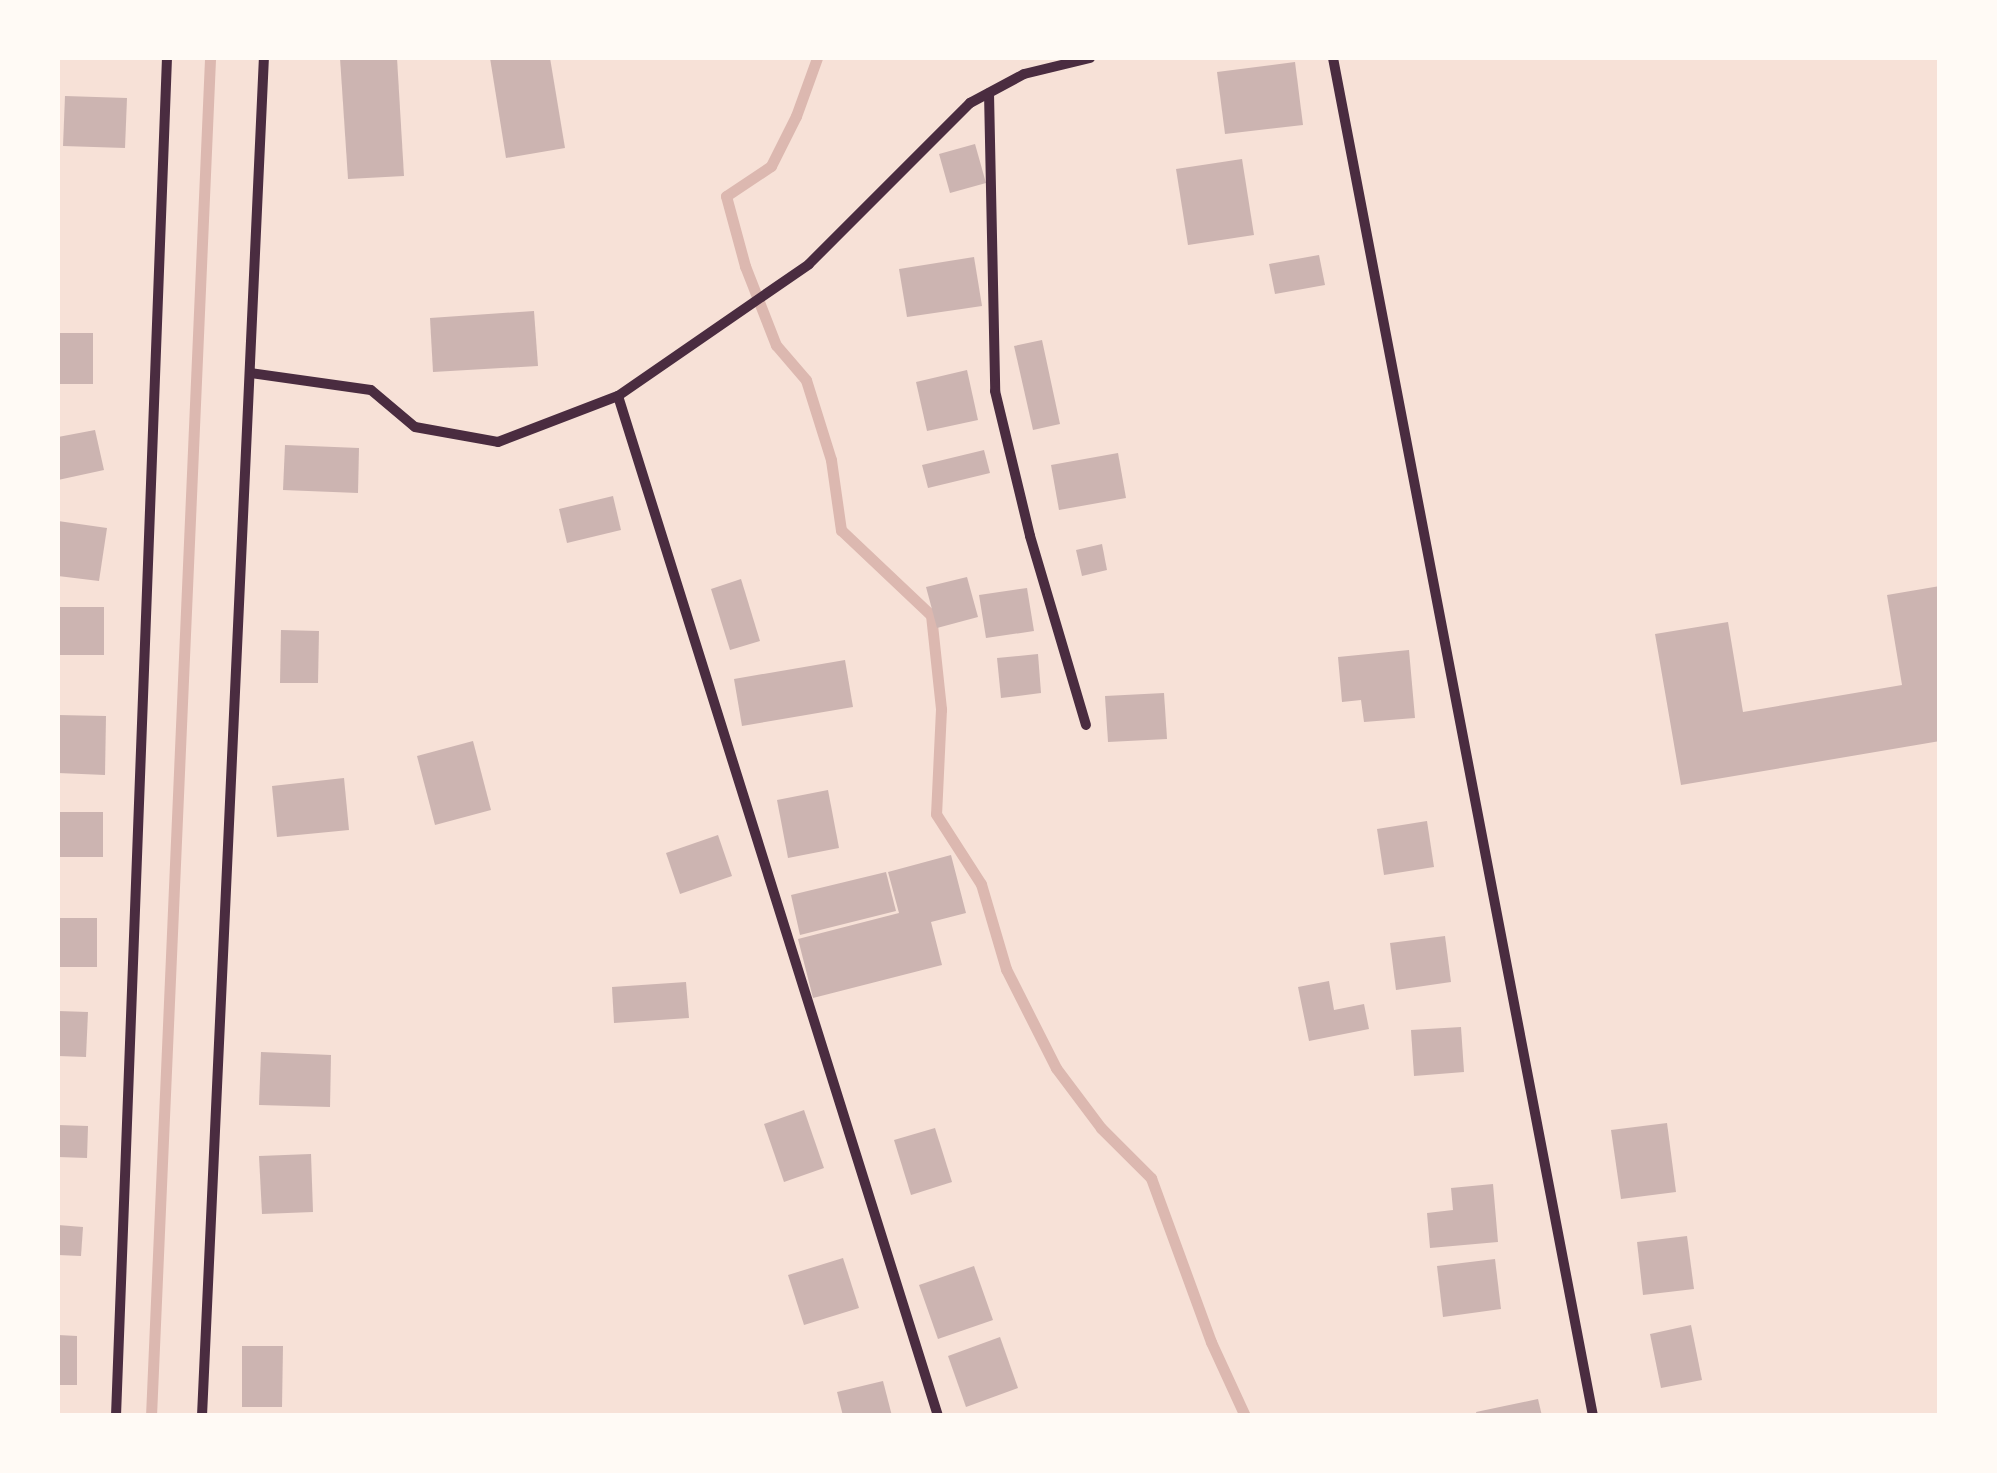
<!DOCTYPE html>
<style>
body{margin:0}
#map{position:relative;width:1997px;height:1473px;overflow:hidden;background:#f7e1d7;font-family:"Noto Sans",sans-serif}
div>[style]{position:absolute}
.stream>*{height:11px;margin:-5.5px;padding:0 5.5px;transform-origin:5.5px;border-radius:5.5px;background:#dcb8b0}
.building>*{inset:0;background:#ccb4b1}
.minor>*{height:10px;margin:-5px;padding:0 5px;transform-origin:5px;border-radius:5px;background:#4a2c40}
span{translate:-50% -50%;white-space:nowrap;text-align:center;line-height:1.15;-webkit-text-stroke:8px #fffaf5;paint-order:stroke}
.frame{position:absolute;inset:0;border:60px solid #fffaf5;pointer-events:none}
</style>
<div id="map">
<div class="stream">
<div style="left:817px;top:58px;width:62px;rotate:109.9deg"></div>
<div style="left:796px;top:116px;width:56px;rotate:116.6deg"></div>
<div style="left:771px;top:166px;width:54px;rotate:146.3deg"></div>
<div style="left:726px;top:196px;width:73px;rotate:74.8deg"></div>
<div style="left:745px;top:266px;width:85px;rotate:68.6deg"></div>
<div style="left:776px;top:345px;width:46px;rotate:49.4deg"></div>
<div style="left:806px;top:380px;width:84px;rotate:72.6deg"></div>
<div style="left:831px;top:460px;width:71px;rotate:81.9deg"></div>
<div style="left:841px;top:530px;width:124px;rotate:43.4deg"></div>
<div style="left:931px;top:615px;width:95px;rotate:83.9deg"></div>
<div style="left:941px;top:709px;width:105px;rotate:92.7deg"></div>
<div style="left:936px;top:814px;width:83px;rotate:57.3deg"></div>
<div style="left:981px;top:884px;width:89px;rotate:73.6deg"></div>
<div style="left:1006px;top:969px;width:111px;rotate:63.2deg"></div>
<div style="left:1056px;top:1068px;width:75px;rotate:53.1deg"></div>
<div style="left:1101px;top:1128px;width:71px;rotate:45deg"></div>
<div style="left:1151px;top:1178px;width:175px;rotate:69.9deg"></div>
<div style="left:1211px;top:1342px;width:81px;rotate:65.3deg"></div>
<div style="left:151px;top:1416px;width:1359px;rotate:-87.51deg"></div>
</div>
<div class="building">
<div style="clip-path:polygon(340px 58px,397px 58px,404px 176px,348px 179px)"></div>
<div style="clip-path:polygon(490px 58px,550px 58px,565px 148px,506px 158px)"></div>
<div style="clip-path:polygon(1295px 62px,1303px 125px,1225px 134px,1217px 72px)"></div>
<div style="clip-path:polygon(65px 96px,127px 98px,125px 148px,63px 146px)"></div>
<div style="clip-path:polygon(975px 144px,986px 183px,950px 193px,939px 154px)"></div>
<div style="clip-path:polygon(1242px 159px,1254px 235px,1188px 245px,1176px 169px)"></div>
<div style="clip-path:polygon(1319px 255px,1325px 285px,1275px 294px,1269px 264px)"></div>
<div style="clip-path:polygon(974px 257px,982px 306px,907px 317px,899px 269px)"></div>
<div style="clip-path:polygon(534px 311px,538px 366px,433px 372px,430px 318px)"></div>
<div style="clip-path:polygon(58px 333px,93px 333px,93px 384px,58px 384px)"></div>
<div style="clip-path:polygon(1042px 340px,1060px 424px,1033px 430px,1014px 346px)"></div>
<div style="clip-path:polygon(967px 370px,978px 420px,927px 431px,916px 382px)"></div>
<div style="clip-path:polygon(95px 430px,104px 470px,58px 480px,58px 437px)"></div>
<div style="clip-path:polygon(285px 445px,359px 448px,358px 493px,283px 490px)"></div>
<div style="clip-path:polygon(984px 450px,990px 473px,928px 488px,922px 465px)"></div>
<div style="clip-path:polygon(1118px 453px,1126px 498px,1059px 510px,1051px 465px)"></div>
<div style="clip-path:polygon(613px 496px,621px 530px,567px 543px,559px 509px)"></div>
<div style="clip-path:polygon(58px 521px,107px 528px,99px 581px,58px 576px)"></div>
<div style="clip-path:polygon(1102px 544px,1107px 570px,1082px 576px,1076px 550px)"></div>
<div style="clip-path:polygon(967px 577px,978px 617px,937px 628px,926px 587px)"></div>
<div style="clip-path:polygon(741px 579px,760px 641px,730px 650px,711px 589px)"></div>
<div style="clip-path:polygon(1940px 586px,1940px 741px,1681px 785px,1655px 634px,1728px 622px,1743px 712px,1902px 685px,1887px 595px)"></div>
<div style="clip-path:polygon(1027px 588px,1034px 631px,986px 638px,979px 595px)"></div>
<div style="clip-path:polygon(58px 607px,104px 607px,104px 655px,58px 655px)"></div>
<div style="clip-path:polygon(281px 630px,319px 631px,318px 683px,280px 683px)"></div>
<div style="clip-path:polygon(1409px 650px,1415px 718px,1364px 722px,1361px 700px,1342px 702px,1338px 657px)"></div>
<div style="clip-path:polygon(1038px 654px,1041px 693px,1001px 698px,997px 658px)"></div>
<div style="clip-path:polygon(845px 660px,853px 707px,742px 726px,734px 679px)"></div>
<div style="clip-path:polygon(1164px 693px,1167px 739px,1108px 742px,1105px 696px)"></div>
<div style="clip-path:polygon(58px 715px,106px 716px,105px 775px,58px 773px)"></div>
<div style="clip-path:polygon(473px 741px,491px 810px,435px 825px,417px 756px)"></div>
<div style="clip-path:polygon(344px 778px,349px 830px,277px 837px,272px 786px)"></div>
<div style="clip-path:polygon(828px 790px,839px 848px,788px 858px,777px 800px)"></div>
<div style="clip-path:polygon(58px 812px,103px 812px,103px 857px,58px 857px)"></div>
<div style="clip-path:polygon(1427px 821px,1434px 867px,1384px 875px,1377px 829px)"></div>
<div style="clip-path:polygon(718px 835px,732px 876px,680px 894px,666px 853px)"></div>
<div style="clip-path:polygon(951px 855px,966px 913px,931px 922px,942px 965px,813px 998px,798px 939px,899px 913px,888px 872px)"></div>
<div style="clip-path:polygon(886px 872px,896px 911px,800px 935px,791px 895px)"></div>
<div style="clip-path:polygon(58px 918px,97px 918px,97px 967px,58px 967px)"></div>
<div style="clip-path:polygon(1445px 936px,1451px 982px,1396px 990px,1390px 943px)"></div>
<div style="clip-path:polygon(1329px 981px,1334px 1010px,1364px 1004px,1369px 1029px,1309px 1041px,1298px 987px)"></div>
<div style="clip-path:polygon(686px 982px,689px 1018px,614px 1023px,612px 987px)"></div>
<div style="clip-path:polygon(58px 1011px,88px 1012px,86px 1057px,58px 1056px)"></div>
<div style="clip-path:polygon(1461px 1027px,1464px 1072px,1414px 1076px,1411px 1030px)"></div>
<div style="clip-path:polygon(261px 1052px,331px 1055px,330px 1107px,259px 1105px)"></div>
<div style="clip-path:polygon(804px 1110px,824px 1168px,784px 1182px,764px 1124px)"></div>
<div style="clip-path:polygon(1667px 1123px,1676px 1192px,1621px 1199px,1611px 1130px)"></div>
<div style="clip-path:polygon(58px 1125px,88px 1126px,87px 1158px,58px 1157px)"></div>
<div style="clip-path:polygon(935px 1128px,952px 1182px,911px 1195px,894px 1140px)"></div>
<div style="clip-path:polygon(311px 1154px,313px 1212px,262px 1214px,259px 1156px)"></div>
<div style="clip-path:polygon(1493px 1184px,1498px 1242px,1430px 1248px,1427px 1213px,1453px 1210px,1451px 1188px)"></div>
<div style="clip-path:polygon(58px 1225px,83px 1227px,81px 1256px,58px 1255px)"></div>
<div style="clip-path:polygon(1687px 1236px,1694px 1289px,1643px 1295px,1637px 1242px)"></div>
<div style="clip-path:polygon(843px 1258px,859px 1308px,804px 1325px,788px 1275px)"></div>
<div style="clip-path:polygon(1495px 1259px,1501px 1309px,1443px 1317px,1437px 1266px)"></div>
<div style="clip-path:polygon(974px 1266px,993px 1320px,938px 1339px,919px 1285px)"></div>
<div style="clip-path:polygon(1691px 1325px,1702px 1380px,1661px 1388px,1650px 1334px)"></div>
<div style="clip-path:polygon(58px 1335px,77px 1336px,77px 1385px,58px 1385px)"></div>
<div style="clip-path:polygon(1000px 1337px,1018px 1388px,966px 1407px,948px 1356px)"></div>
<div style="clip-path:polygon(242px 1346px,283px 1346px,282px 1407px,242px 1407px)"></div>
<div style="clip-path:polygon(883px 1381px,892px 1416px,843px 1416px,837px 1392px)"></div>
<div style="clip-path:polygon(1538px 1399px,1542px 1416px,1477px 1416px,1476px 1412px)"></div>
</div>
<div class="minor">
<div style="left:1333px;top:58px;width:1383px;rotate:79.16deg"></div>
<div style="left:989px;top:93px;width:298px;rotate:88.8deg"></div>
<div style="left:995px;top:391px;width:149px;rotate:76.4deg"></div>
<div style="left:1030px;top:536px;width:197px;rotate:73.5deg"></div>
<div style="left:251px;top:373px;width:121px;rotate:8.1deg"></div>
<div style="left:371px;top:390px;width:57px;rotate:40.1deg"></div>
<div style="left:415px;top:427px;width:84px;rotate:10.2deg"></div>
<div style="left:498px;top:442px;width:129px;rotate:-21deg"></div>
<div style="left:618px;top:396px;width:232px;rotate:-34.6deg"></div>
<div style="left:809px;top:264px;width:228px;rotate:-45deg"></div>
<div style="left:970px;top:103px;width:61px;rotate:-28.2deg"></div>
<div style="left:1024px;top:74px;width:68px;rotate:-13.6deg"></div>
<div style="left:618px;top:396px;width:1069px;rotate:72.58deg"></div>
<div style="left:116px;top:1416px;width:1359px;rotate:-87.85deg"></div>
<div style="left:202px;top:1416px;width:1359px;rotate:-87.39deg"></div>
</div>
<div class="frame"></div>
</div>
